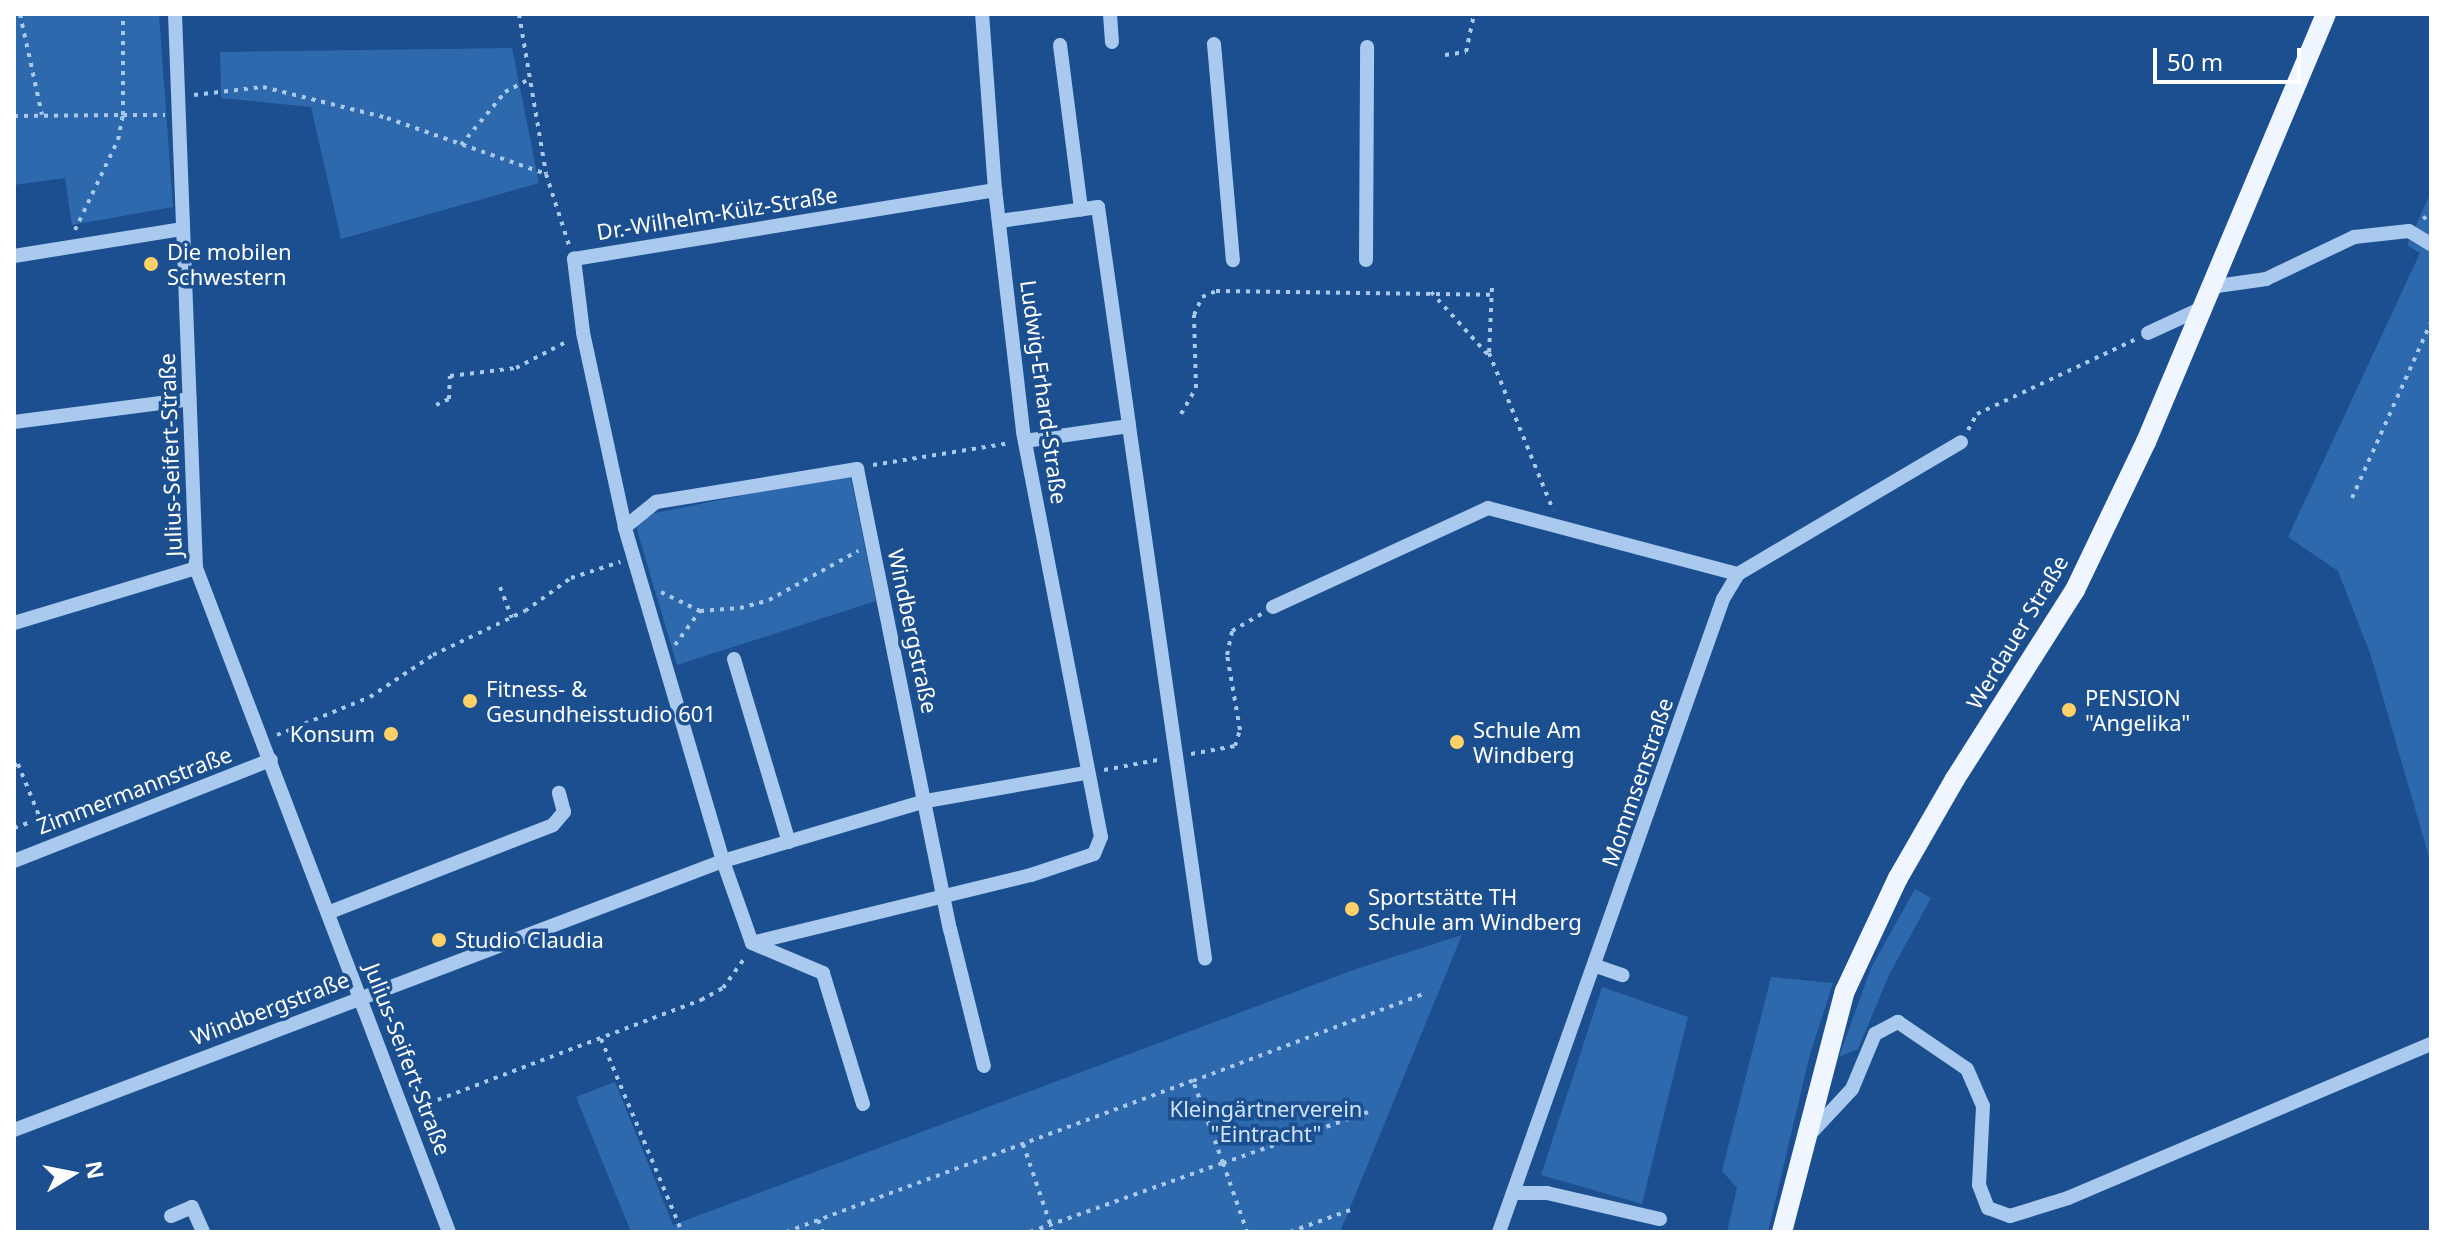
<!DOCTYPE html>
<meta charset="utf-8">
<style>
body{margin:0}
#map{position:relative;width:2445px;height:1246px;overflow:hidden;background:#1b4f8f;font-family:"Noto Sans",sans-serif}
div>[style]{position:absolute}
.green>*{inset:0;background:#2e69ad}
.path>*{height:4px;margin-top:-2px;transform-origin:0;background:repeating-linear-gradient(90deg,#a9c9ee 0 4px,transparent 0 10px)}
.minor>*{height:14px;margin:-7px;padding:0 7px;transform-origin:7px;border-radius:7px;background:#a9c9ee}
.major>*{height:20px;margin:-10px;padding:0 10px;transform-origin:10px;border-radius:10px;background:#f0f6ff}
.dots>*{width:22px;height:22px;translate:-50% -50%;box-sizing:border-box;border:4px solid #1b4f8f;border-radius:50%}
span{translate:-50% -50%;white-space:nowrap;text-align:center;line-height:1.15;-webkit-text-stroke:7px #1b4f8f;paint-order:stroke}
.street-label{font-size:22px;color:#fff}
.poi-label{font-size:22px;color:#fff}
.left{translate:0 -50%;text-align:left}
.right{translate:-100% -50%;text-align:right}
.park-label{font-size:22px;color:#cfe3fa}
.frame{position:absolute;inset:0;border:16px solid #fff;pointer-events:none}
.north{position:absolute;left:32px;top:1134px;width:80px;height:80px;-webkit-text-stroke:6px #1b4f8f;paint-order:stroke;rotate:80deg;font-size:22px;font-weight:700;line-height:32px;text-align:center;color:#fff}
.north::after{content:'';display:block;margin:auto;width:28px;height:36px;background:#fff;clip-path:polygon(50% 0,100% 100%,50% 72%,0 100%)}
.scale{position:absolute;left:2153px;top:48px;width:148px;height:36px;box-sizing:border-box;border:4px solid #fff;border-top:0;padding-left:10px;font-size:24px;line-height:28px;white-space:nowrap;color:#fff;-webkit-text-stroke:6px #1b4f8f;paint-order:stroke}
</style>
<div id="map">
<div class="green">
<div style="clip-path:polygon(14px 14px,159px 14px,173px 207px,72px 225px,65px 178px,14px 185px)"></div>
<div style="clip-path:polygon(512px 48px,539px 183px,341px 239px,311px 107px,221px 98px,220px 52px)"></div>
<div style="clip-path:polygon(2431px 192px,2431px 864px,2371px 656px,2338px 571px,2288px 537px,2420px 253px,2407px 245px)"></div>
<div style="clip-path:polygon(850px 474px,876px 601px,677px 665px,637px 530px,639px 522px,650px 514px)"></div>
<div style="clip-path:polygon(1915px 889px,1931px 898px,1889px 975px,1858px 1049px,1839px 1057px,1871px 968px)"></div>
<div style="clip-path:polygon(1462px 935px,1340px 1232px,631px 1232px,576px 1097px,615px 1082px,673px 1225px,1356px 969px)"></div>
<div style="clip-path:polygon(1771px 977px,1833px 983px,1810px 1054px,1768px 1232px,1727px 1232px,1737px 1188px,1722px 1171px)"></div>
<div style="clip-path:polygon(1602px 987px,1688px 1017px,1642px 1204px,1541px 1175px)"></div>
</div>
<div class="path">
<div style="left:20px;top:14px;width:103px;rotate:77.7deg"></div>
<div style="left:519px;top:14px;width:162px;rotate:80.4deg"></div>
<div style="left:546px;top:174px;width:75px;rotate:72.1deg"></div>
<div style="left:1445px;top:55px;width:21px;rotate:-8deg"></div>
<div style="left:1466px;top:52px;width:39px;rotate:-78deg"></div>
<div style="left:194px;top:95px;width:69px;rotate:-6.6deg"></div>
<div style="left:263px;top:87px;width:128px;rotate:14deg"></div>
<div style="left:387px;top:118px;width:169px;rotate:19.4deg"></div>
<div style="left:14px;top:116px;width:109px;rotate:-0.5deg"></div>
<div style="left:123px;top:115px;width:101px;rotate:-90deg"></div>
<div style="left:461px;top:145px;width:69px;rotate:-50.3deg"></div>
<div style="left:505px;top:92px;width:24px;rotate:-28deg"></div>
<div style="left:2423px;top:219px;width:10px;rotate:-37deg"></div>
<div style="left:75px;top:230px;width:100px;rotate:-64.5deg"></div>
<div style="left:118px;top:140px;width:25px;rotate:-79deg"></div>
<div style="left:123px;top:115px;width:42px"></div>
<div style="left:1492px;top:288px;width:65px;rotate:92.6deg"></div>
<div style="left:1489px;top:353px;width:170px;rotate:67.8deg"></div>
<div style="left:1431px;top:292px;width:89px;rotate:47.7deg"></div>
<div style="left:436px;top:405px;width:14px;rotate:-25deg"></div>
<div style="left:449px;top:399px;width:23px;rotate:-88deg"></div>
<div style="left:450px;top:376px;width:66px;rotate:-6.9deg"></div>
<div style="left:516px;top:368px;width:59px;rotate:-27.4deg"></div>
<div style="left:1181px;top:414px;width:30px;rotate:-60deg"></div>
<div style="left:1196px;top:388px;width:73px;rotate:-91.6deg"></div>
<div style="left:1194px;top:315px;width:20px;rotate:-66deg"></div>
<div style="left:1202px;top:297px;width:15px;rotate:-23deg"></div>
<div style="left:1216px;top:291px;width:276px;rotate:0.8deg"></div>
<div style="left:1968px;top:430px;width:18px;rotate:-61deg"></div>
<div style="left:1977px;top:414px;width:174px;rotate:-25.2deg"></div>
<div style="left:873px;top:465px;width:139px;rotate:-9.1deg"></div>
<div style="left:2352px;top:498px;width:193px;rotate:-65.8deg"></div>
<div style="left:500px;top:587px;width:33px;rotate:69deg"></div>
<div style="left:661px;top:592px;width:43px;rotate:26deg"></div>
<div style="left:700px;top:611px;width:40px;rotate:-4.3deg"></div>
<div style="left:740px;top:608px;width:30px;rotate:-15deg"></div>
<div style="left:769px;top:600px;width:102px;rotate:-28.8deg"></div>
<div style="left:675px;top:645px;width:42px;rotate:-53.7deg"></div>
<div style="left:277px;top:735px;width:100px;rotate:-22.2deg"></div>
<div style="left:370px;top:697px;width:76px;rotate:-33.7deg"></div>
<div style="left:433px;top:655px;width:102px;rotate:-25.6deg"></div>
<div style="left:525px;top:611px;width:57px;rotate:-35.7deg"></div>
<div style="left:571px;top:578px;width:52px;rotate:-18.1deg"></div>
<div style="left:1191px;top:754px;width:45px;rotate:-10.3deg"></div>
<div style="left:1235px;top:746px;width:17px;rotate:-73deg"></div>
<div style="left:1240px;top:730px;width:76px;rotate:-99.8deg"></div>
<div style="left:1227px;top:655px;width:25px;rotate:-78deg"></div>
<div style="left:1232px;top:631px;width:34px;rotate:-30deg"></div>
<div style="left:14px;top:766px;width:4px;rotate:-27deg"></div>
<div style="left:18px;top:764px;width:64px;rotate:67.9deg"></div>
<div style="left:1104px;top:770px;width:60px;rotate:-10.6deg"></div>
<div style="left:14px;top:828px;width:27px;rotate:-20deg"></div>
<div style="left:39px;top:819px;width:15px;rotate:48deg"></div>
<div style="left:601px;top:1039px;width:209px;rotate:67.2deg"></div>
<div style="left:419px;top:1107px;width:302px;rotate:-20.8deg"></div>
<div style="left:701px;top:1000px;width:25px;rotate:-29deg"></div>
<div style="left:723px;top:988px;width:39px;rotate:-54deg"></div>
<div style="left:1368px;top:1112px;width:154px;rotate:160.6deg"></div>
<div style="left:1223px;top:1163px;width:87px;rotate:-110.1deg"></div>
<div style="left:1193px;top:1081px;width:246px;rotate:-20.7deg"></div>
<div style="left:1023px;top:1144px;width:93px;rotate:71.2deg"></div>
<div style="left:818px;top:1220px;width:13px;rotate:67deg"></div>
<div style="left:786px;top:1232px;width:434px;rotate:-20.4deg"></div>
<div style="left:1030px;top:1232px;width:205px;rotate:-19.7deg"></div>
<div style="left:1223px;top:1163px;width:73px;rotate:70.8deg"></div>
<div style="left:1290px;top:1232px;width:64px;rotate:-20.1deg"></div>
</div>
<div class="minor">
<div style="left:175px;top:14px;width:554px;rotate:87.83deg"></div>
<div style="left:196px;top:568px;width:711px;rotate:69.14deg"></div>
<div style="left:1110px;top:14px;width:28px;rotate:86deg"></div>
<div style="left:1214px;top:44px;width:217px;rotate:85deg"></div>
<div style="left:1060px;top:45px;width:166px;rotate:82.7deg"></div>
<div style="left:1000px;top:221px;width:99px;rotate:-8.1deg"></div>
<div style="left:1098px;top:207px;width:221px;rotate:81.9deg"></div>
<div style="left:14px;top:256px;width:171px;rotate:-9.1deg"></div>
<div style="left:1366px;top:260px;width:213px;rotate:-89.7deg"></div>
<div style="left:2210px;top:287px;width:57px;rotate:-8.1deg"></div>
<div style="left:2266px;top:279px;width:98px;rotate:-25.5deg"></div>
<div style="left:2354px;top:237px;width:55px;rotate:-6.2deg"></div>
<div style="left:2409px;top:231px;width:26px;rotate:31deg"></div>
<div style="left:2148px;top:333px;width:60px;rotate:-24.8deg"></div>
<div style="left:14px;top:422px;width:177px;rotate:-7.4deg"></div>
<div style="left:1025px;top:441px;width:105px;rotate:-8.2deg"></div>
<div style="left:1129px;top:426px;width:538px;rotate:81.88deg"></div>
<div style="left:625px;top:527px;width:40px;rotate:-39deg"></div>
<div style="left:656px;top:502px;width:204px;rotate:-9.3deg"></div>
<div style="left:857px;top:469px;width:469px;rotate:78.6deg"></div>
<div style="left:950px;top:929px;width:141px;rotate:76.1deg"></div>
<div style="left:1273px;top:607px;width:237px;rotate:-24.7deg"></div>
<div style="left:1488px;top:508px;width:259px;rotate:14.8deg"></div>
<div style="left:14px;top:623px;width:190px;rotate:-16.8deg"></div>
<div style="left:734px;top:659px;width:191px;rotate:73.3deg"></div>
<div style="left:14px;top:861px;width:276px;rotate:-21.5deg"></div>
<div style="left:330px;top:912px;width:239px;rotate:-21.3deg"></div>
<div style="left:553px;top:825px;width:17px;rotate:-50deg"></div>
<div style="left:564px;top:812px;width:20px;rotate:-105deg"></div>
<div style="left:752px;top:943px;width:287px;rotate:-13.7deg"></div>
<div style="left:1031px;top:875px;width:66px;rotate:-18.4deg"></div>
<div style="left:1094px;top:854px;width:18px;rotate:-68deg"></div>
<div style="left:1101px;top:837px;width:413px;rotate:-100.9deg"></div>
<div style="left:1023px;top:431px;width:243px;rotate:-96.6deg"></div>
<div style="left:995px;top:190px;width:176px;rotate:-94.2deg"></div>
<div style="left:1596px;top:966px;width:28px;rotate:19deg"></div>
<div style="left:863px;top:1104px;width:137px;rotate:-107deg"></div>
<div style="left:823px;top:973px;width:77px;rotate:-157.1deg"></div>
<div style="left:752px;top:943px;width:87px;rotate:-109.5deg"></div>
<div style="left:723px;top:861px;width:348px;rotate:-106.4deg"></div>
<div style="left:625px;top:527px;width:199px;rotate:-102.2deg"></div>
<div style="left:583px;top:332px;width:74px;rotate:-97deg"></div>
<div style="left:574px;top:259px;width:427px;rotate:-9.3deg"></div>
<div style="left:14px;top:1130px;width:758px;rotate:-20.78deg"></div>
<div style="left:723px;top:861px;width:212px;rotate:-16.5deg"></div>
<div style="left:926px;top:801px;width:161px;rotate:-10deg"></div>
<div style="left:1811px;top:1133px;width:60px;rotate:-47deg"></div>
<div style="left:1852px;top:1089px;width:60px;rotate:-67.3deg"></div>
<div style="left:1875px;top:1034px;width:26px;rotate:-28deg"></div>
<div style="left:1898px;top:1022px;width:83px;rotate:34.3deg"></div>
<div style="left:1967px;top:1069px;width:40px;rotate:66.6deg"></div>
<div style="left:1983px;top:1106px;width:79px;rotate:92.9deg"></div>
<div style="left:1979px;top:1185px;width:25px;rotate:69deg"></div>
<div style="left:1988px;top:1208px;width:23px;rotate:20deg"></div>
<div style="left:2010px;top:1216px;width:61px;rotate:-17.2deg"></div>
<div style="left:2068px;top:1198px;width:394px;rotate:-23deg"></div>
<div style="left:1513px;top:1193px;width:34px"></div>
<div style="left:1547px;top:1193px;width:116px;rotate:13deg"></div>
<div style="left:171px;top:1216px;width:23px;rotate:-23deg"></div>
<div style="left:192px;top:1207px;width:27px;rotate:66deg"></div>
<div style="left:1499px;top:1232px;width:671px;rotate:-70.51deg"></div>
<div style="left:1723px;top:599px;width:29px;rotate:-59deg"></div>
<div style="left:1738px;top:574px;width:259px;rotate:-30.6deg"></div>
</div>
<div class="major">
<div style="left:1782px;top:1232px;width:249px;rotate:-75.4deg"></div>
<div style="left:1845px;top:991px;width:125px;rotate:-64.9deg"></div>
<div style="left:1898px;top:878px;width:114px;rotate:-60.1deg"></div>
<div style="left:1955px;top:779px;width:224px;rotate:-57.6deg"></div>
<div style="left:2075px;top:590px;width:164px;rotate:-64.4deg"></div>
<div style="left:2146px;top:442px;width:464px;rotate:-67.2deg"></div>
</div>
<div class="dots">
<div style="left:151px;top:264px;background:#ffd166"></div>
<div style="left:470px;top:701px;background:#ffd166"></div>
<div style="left:2069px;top:710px;background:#ffd166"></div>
<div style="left:391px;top:734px;background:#ffd166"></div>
<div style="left:1457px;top:742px;background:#ffd166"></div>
<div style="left:1352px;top:909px;background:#ffd166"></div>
<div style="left:439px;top:940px;background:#ffd166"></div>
</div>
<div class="street-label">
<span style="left:717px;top:213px;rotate:-9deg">Dr.-Wilhelm-Külz-Straße</span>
<span style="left:1044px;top:392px;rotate:82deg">Ludwig-Erhard-Straße</span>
<span style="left:170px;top:455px;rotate:-92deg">Julius-Seifert-Straße</span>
<span style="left:913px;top:631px;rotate:78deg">Windbergstraße</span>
<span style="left:2017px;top:632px;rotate:-59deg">Werdauer Straße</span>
<span style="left:1637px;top:782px;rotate:-71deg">Mommsenstraße</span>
<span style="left:134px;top:790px;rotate:-21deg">Zimmermannstraße</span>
<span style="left:270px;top:1008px;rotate:-21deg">Windbergstraße</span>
<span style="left:408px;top:1059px;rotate:69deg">Julius-Seifert-Straße</span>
</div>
<div class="poi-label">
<span class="left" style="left:167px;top:264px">Die mobilen<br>Schwestern</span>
<span class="left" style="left:486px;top:701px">Fitness- &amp;<br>Gesundheisstudio 601</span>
<span class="left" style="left:2085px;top:710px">PENSION<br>"Angelika"</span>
<span class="left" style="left:1473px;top:742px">Schule Am<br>Windberg</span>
<span class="right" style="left:375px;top:734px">Konsum</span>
<span class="left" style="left:1368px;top:909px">Sportstätte TH<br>Schule am Windberg</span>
<span class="left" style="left:455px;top:940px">Studio Claudia</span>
</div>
<div class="park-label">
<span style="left:1266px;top:1121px">Kleingärtnerverein<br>"Eintracht"</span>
</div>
<div class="frame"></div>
<div class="north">N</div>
<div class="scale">50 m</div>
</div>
